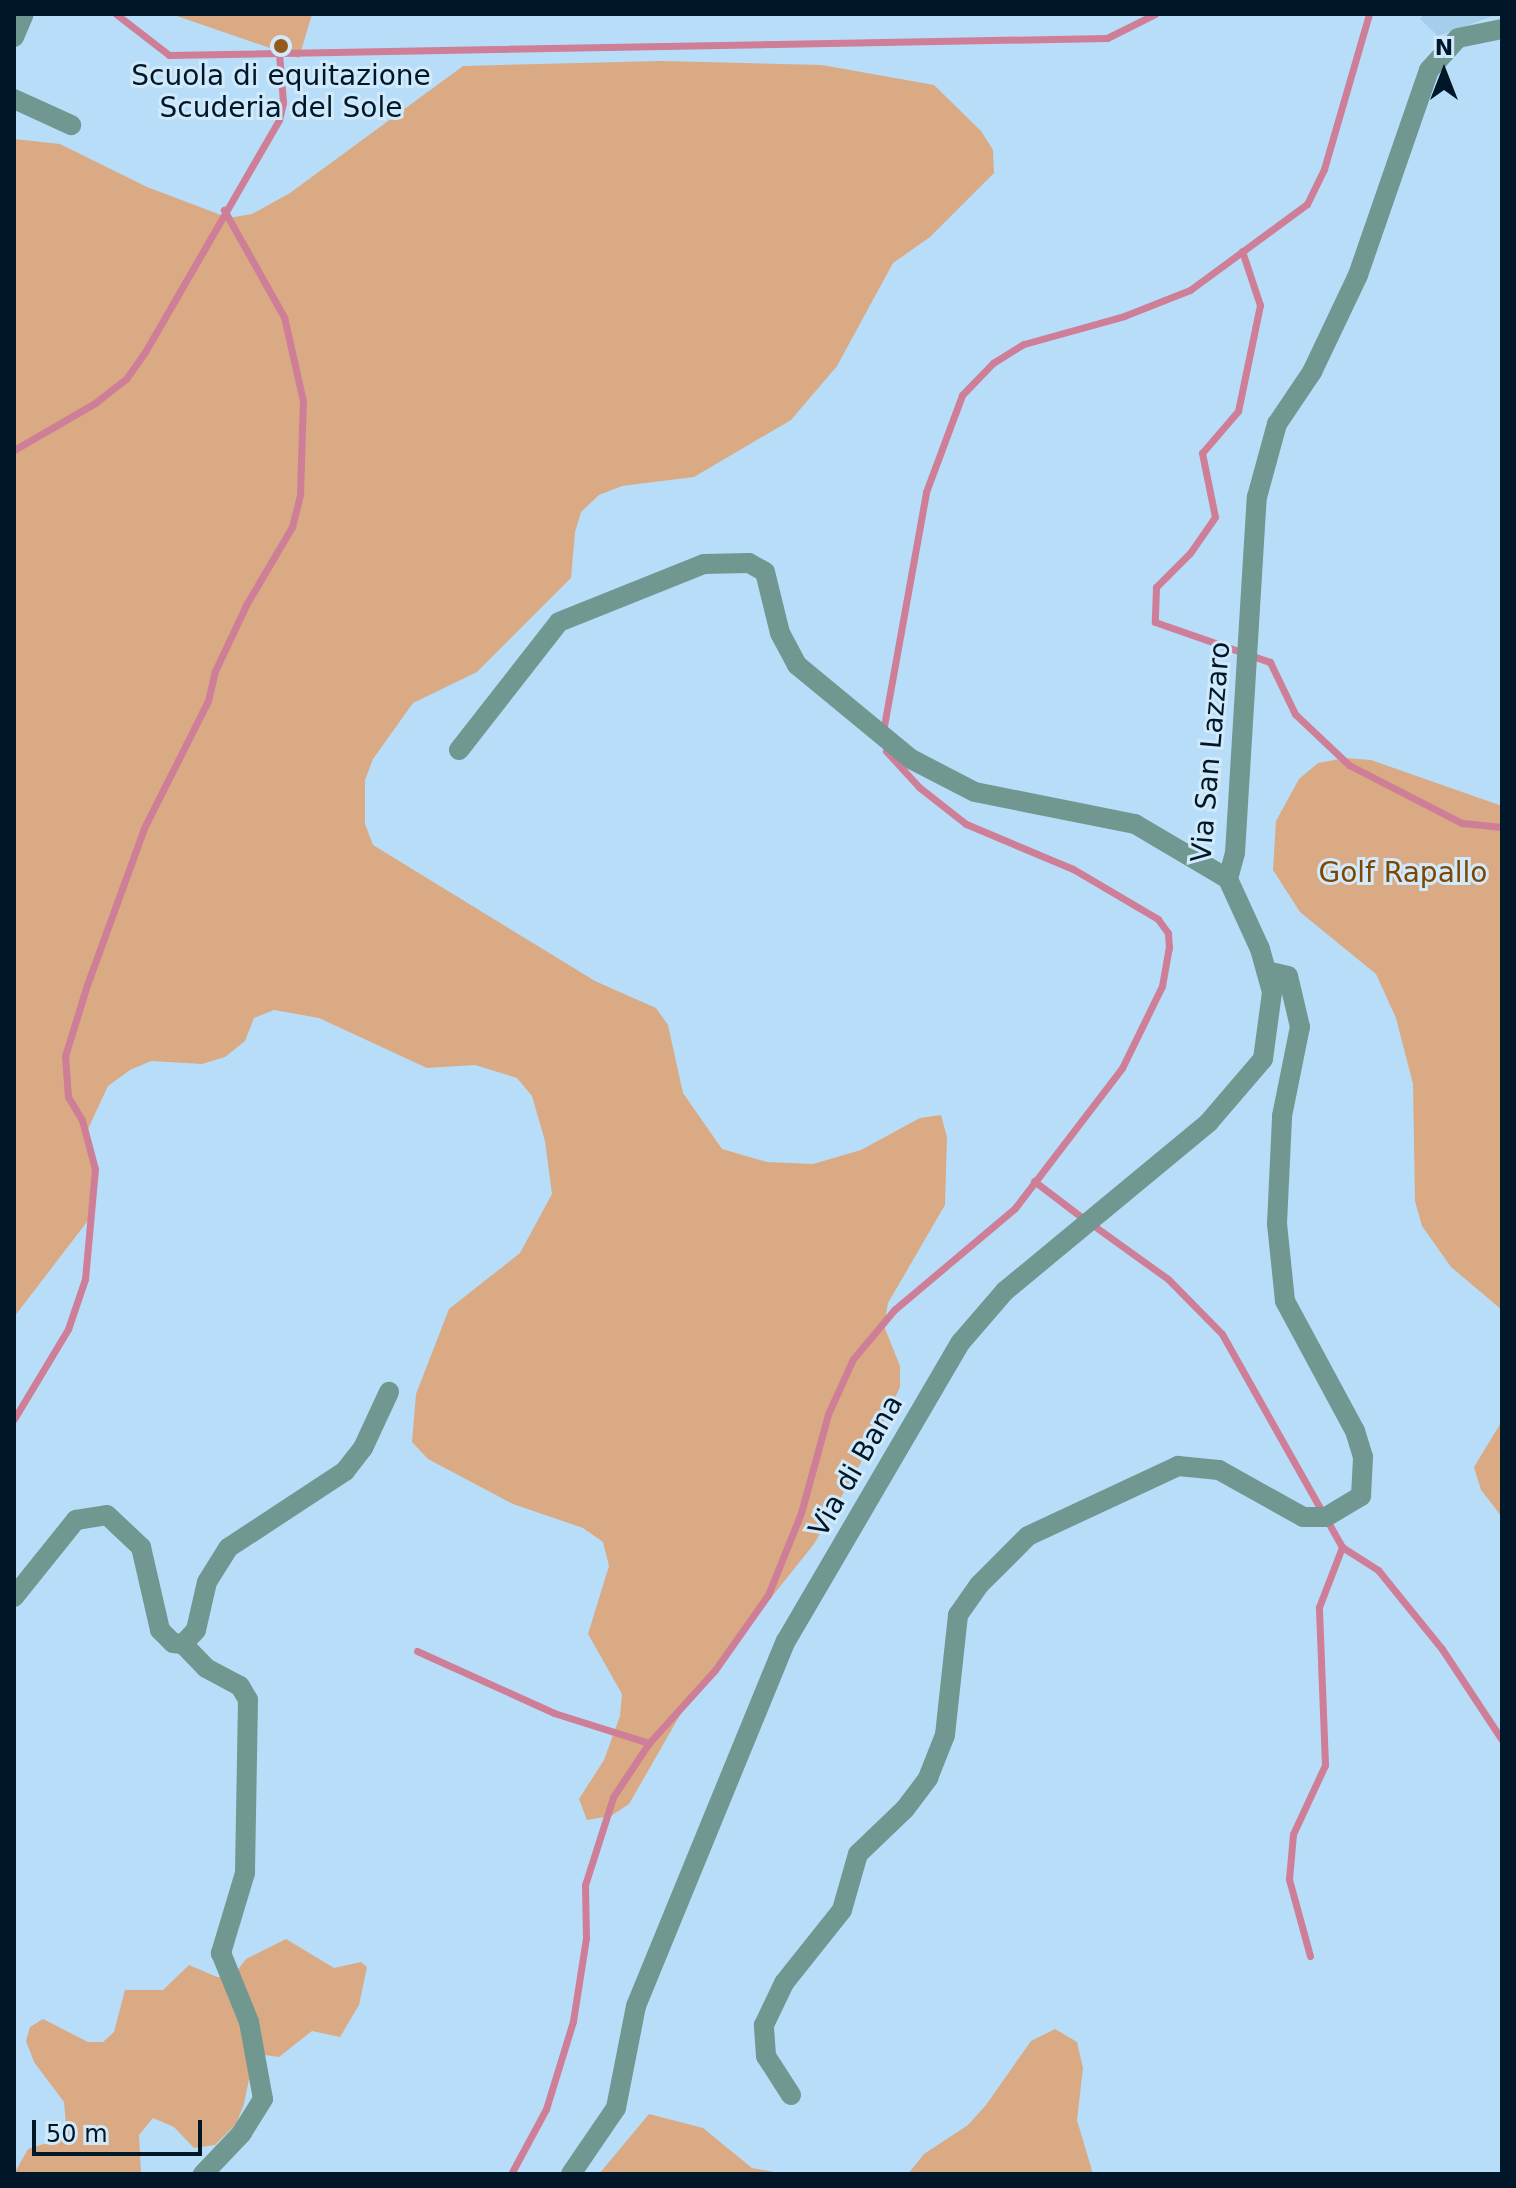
<!DOCTYPE html>
<style>
body{margin:0}
#map{position:relative;width:1516px;height:2188px;overflow:hidden;background:#b8ddf9;font-family:"DejaVu Sans",sans-serif}
div>[style]{position:absolute}
.built>*{inset:0;background:#a5cdec}
.green>*{inset:0;background:#d9aa84}
.stream>*{height:7px;margin:-3.5px;padding:0 3.5px;transform-origin:3.5px;border-radius:3.5px;background:#ce7e96}
.minor>*{height:20px;margin:-10px;padding:0 10px;transform-origin:10px;border-radius:10px;background:#709890}
.dots>*{width:22px;height:22px;translate:-50% -50%;box-sizing:border-box;border:4px solid #d0e9fb;border-radius:50%}
span{translate:-50% -50%;white-space:nowrap;text-align:center;line-height:1.15;-webkit-text-stroke:6px #d0e9fb;paint-order:stroke}
.poi-label{font-size:28px;color:#001727}
.street-label{font-size:28px;color:#001727}
.park-label{font-size:28px;color:#804600}
.frame{position:absolute;inset:0;border:16px solid #001727;pointer-events:none}
.north{position:absolute;left:1404px;top:32px;width:80px;height:80px;-webkit-text-stroke:6px #d0e9fb;paint-order:stroke;rotate:0deg;font-size:22px;font-weight:700;line-height:32px;text-align:center;color:#001727}
.north::after{content:'';display:block;margin:auto;width:28px;height:36px;background:#001727;clip-path:polygon(50% 0,100% 100%,50% 72%,0 100%)}
.scale{position:absolute;left:32px;top:2120px;width:170px;height:36px;box-sizing:border-box;border:4px solid #001727;border-top:0;padding-left:10px;font-size:24px;line-height:28px;white-space:nowrap;color:#001727;-webkit-text-stroke:6px #d0e9fb;paint-order:stroke}
</style>
<div id="map">
<div class="built">
<div style="clip-path:polygon(1424px 14px,1498px 14px,1438px 36px,1420px 19px)"></div>
</div>
<div class="green">
<div style="clip-path:polygon(171px 14px,312px 14px,299px 58px)"></div>
<div style="clip-path:polygon(662px 61px,822px 65px,934px 85px,981px 131px,993px 150px,994px 173px,930px 237px,893px 263px,837px 366px,791px 420px,694px 477px,622px 486px,599px 495px,581px 512px,575px 532px,571px 578px,477px 672px,413px 703px,373px 759px,365px 780px,365px 824px,373px 845px,595px 981px,656px 1008px,668px 1025px,683px 1093px,722px 1149px,767px 1162px,813px 1164px,861px 1150px,920px 1118px,941px 1115px,947px 1137px,945px 1205px,888px 1303px,884px 1326px,900px 1366px,900px 1387px,881px 1428px,814px 1544px,687px 1703px,629px 1804px,611px 1816px,587px 1820px,579px 1799px,604px 1760px,620px 1716px,622px 1694px,588px 1634px,609px 1566px,603px 1542px,583px 1528px,513px 1504px,428px 1459px,412px 1442px,416px 1394px,449px 1309px,520px 1253px,552px 1194px,545px 1141px,532px 1096px,517px 1078px,475px 1065px,427px 1068px,319px 1018px,274px 1010px,254px 1018px,245px 1041px,225px 1057px,202px 1064px,151px 1061px,130px 1070px,108px 1086px,88px 1129px,96px 1197px,90px 1218px,14px 1317px,14px 139px,60px 144px,147px 187px,229px 218px,252px 214px,290px 193px,463px 66px)"></div>
<div style="clip-path:polygon(1345px 758px,1371px 760px,1502px 806px,1502px 1310px,1451px 1267px,1422px 1226px,1415px 1201px,1413px 1084px,1396px 1018px,1376px 974px,1300px 912px,1273px 870px,1276px 821px,1299px 779px,1318px 763px)"></div>
<div style="clip-path:polygon(1502px 1421px,1502px 1517px,1481px 1490px,1474px 1467px)"></div>
<div style="clip-path:polygon(286px 1939px,334px 1968px,361px 1962px,367px 1967px,359px 2005px,340px 2037px,312px 2031px,279px 2057px,258px 2054px,246px 2061px,250px 2074px,244px 2104px,236px 2124px,215px 2145px,194px 2148px,174px 2127px,153px 2118px,139px 2135px,141px 2174px,14px 2174px,28px 2149px,50px 2142px,66px 2125px,64px 2102px,34px 2062px,26px 2041px,30px 2027px,43px 2019px,88px 2042px,103px 2042px,114px 2032px,125px 1990px,163px 1990px,189px 1965px,217px 1977px,232px 1977px,246px 1959px)"></div>
<div style="clip-path:polygon(1055px 2029px,1077px 2042px,1083px 2068px,1077px 2120px,1093px 2174px,908px 2174px,924px 2154px,968px 2125px,986px 2105px,1031px 2041px)"></div>
<div style="clip-path:polygon(649px 2114px,703px 2128px,752px 2168px,785px 2174px,599px 2174px)"></div>
</div>
<div class="stream">
<div style="left:116px;top:14px;width:67px;rotate:37.7deg"></div>
<div style="left:169px;top:55px;width:938px;rotate:-1.04deg"></div>
<div style="left:1107px;top:38px;width:54px;rotate:-26.6deg"></div>
<div style="left:1242px;top:251px;width:57px;rotate:71.6deg"></div>
<div style="left:1260px;top:305px;width:108px;rotate:101.7deg"></div>
<div style="left:1238px;top:411px;width:55px;rotate:130.6deg"></div>
<div style="left:1202px;top:453px;width:65px;rotate:78.5deg"></div>
<div style="left:1215px;top:517px;width:44px;rotate:124.8deg"></div>
<div style="left:1190px;top:553px;width:48px;rotate:135deg"></div>
<div style="left:1156px;top:587px;width:35px;rotate:92deg"></div>
<div style="left:1155px;top:622px;width:122px;rotate:19.2deg"></div>
<div style="left:1270px;top:662px;width:58px;rotate:64.3deg"></div>
<div style="left:1295px;top:714px;width:74px;rotate:43.4deg"></div>
<div style="left:1349px;top:765px;width:127px;rotate:27.2deg"></div>
<div style="left:1462px;top:823px;width:40px;rotate:5.7deg"></div>
<div style="left:14px;top:450px;width:94px;rotate:-30.1deg"></div>
<div style="left:95px;top:403px;width:39px;rotate:-38deg"></div>
<div style="left:126px;top:379px;width:33px;rotate:-55deg"></div>
<div style="left:145px;top:352px;width:268px;rotate:-60deg"></div>
<div style="left:279px;top:120px;width:18px;rotate:-77deg"></div>
<div style="left:283px;top:102px;width:49px;rotate:-94.7deg"></div>
<div style="left:884px;top:726px;width:238px;rotate:-79.8deg"></div>
<div style="left:926px;top:492px;width:103px;rotate:-69.6deg"></div>
<div style="left:962px;top:395px;width:45px;rotate:-45.9deg"></div>
<div style="left:993px;top:363px;width:36px;rotate:-32deg"></div>
<div style="left:1024px;top:344px;width:104px;rotate:-15.6deg"></div>
<div style="left:1124px;top:316px;width:71px;rotate:-21.5deg"></div>
<div style="left:1190px;top:290px;width:145px;rotate:-36.3deg"></div>
<div style="left:1307px;top:204px;width:39px;rotate:-64deg"></div>
<div style="left:1324px;top:169px;width:161px;rotate:-73.8deg"></div>
<div style="left:1034px;top:1181px;width:58px;rotate:37.3deg"></div>
<div style="left:1097px;top:1228px;width:87px;rotate:35.7deg"></div>
<div style="left:1168px;top:1279px;width:77px;rotate:45.5deg"></div>
<div style="left:1222px;top:1334px;width:244px;rotate:60.6deg"></div>
<div style="left:1342px;top:1547px;width:43px;rotate:32.6deg"></div>
<div style="left:1378px;top:1570px;width:102px;rotate:51deg"></div>
<div style="left:1442px;top:1649px;width:109px;rotate:56.6deg"></div>
<div style="left:14px;top:1419px;width:105px;rotate:-59deg"></div>
<div style="left:68px;top:1329px;width:53px;rotate:-71.2deg"></div>
<div style="left:85px;top:1279px;width:110px;rotate:-84.8deg"></div>
<div style="left:95px;top:1169px;width:51px;rotate:-104.9deg"></div>
<div style="left:82px;top:1120px;width:27px;rotate:-121deg"></div>
<div style="left:68px;top:1097px;width:41px;rotate:-94.2deg"></div>
<div style="left:65px;top:1056px;width:74px;rotate:-72.8deg"></div>
<div style="left:87px;top:985px;width:167px;rotate:-70deg"></div>
<div style="left:144px;top:828px;width:142px;rotate:-63.3deg"></div>
<div style="left:208px;top:701px;width:31px;rotate:-77deg"></div>
<div style="left:215px;top:671px;width:73px;rotate:-64.8deg"></div>
<div style="left:246px;top:605px;width:91px;rotate:-59.5deg"></div>
<div style="left:292px;top:527px;width:34px;rotate:-76deg"></div>
<div style="left:300px;top:494px;width:93px;rotate:-88.2deg"></div>
<div style="left:303px;top:401px;width:86px;rotate:-102.7deg"></div>
<div style="left:284px;top:317px;width:123px;rotate:-119.3deg"></div>
<div style="left:417px;top:1651px;width:150px;rotate:24.3deg"></div>
<div style="left:554px;top:1713px;width:100px;rotate:17.5deg"></div>
<div style="left:1310px;top:1956px;width:80px;rotate:-105.3deg"></div>
<div style="left:1289px;top:1879px;width:45px;rotate:-84.9deg"></div>
<div style="left:1293px;top:1834px;width:76px;rotate:-65.1deg"></div>
<div style="left:1325px;top:1765px;width:158px;rotate:-92.2deg"></div>
<div style="left:1319px;top:1607px;width:64px;rotate:-69deg"></div>
<div style="left:511px;top:2174px;width:74px;rotate:-61.7deg"></div>
<div style="left:546px;top:2109px;width:92px;rotate:-72.9deg"></div>
<div style="left:573px;top:2021px;width:84px;rotate:-81.1deg"></div>
<div style="left:586px;top:1938px;width:53px;rotate:-91.1deg"></div>
<div style="left:585px;top:1885px;width:92px;rotate:-72.3deg"></div>
<div style="left:613px;top:1797px;width:65px;rotate:-56.3deg"></div>
<div style="left:649px;top:1743px;width:98px;rotate:-47.9deg"></div>
<div style="left:715px;top:1670px;width:92px;rotate:-54.8deg"></div>
<div style="left:768px;top:1595px;width:88px;rotate:-68.1deg"></div>
<div style="left:801px;top:1513px;width:103px;rotate:-74.7deg"></div>
<div style="left:828px;top:1414px;width:60px;rotate:-65.6deg"></div>
<div style="left:853px;top:1359px;width:64px;rotate:-50.1deg"></div>
<div style="left:894px;top:1310px;width:158px;rotate:-40.1deg"></div>
<div style="left:1015px;top:1208px;width:176px;rotate:-52.6deg"></div>
<div style="left:1122px;top:1068px;width:91px;rotate:-64deg"></div>
<div style="left:1162px;top:986px;width:39px;rotate:-80deg"></div>
<div style="left:1169px;top:948px;width:15px;rotate:-94deg"></div>
<div style="left:1168px;top:933px;width:17px;rotate:-126deg"></div>
<div style="left:1158px;top:919px;width:99px;rotate:-149.5deg"></div>
<div style="left:1073px;top:869px;width:116px;rotate:-157.2deg"></div>
<div style="left:966px;top:824px;width:60px;rotate:-141.8deg"></div>
<div style="left:919px;top:787px;width:49px;rotate:-132.5deg"></div>
</div>
<div class="minor">
<div style="left:14px;top:37px;width:25px;rotate:-67deg"></div>
<div style="left:14px;top:99px;width:63px;rotate:24.5deg"></div>
<div style="left:459px;top:750px;width:162px;rotate:-52deg"></div>
<div style="left:559px;top:622px;width:156px;rotate:-21.8deg"></div>
<div style="left:704px;top:564px;width:45px;rotate:-1.3deg"></div>
<div style="left:749px;top:563px;width:18px;rotate:29deg"></div>
<div style="left:765px;top:572px;width:63px;rotate:76.2deg"></div>
<div style="left:780px;top:633px;width:36px;rotate:62deg"></div>
<div style="left:797px;top:665px;width:148px;rotate:39.5deg"></div>
<div style="left:911px;top:759px;width:72px;rotate:27.3deg"></div>
<div style="left:975px;top:792px;width:163px;rotate:11.3deg"></div>
<div style="left:1135px;top:824px;width:108px;rotate:30.6deg"></div>
<div style="left:1228px;top:879px;width:27px;rotate:-75deg"></div>
<div style="left:1235px;top:853px;width:357px;rotate:-86.5deg"></div>
<div style="left:1257px;top:497px;width:76px;rotate:-74.7deg"></div>
<div style="left:1277px;top:424px;width:63px;rotate:-56.1deg"></div>
<div style="left:1312px;top:372px;width:107px;rotate:-64.6deg"></div>
<div style="left:1358px;top:275px;width:217px;rotate:-70.9deg"></div>
<div style="left:1429px;top:70px;width:43px;rotate:-47.8deg"></div>
<div style="left:1458px;top:38px;width:45px;rotate:-11.6deg"></div>
<div style="left:14px;top:1597px;width:99px;rotate:-51.2deg"></div>
<div style="left:76px;top:1520px;width:31px;rotate:-9deg"></div>
<div style="left:107px;top:1515px;width:47px;rotate:43.3deg"></div>
<div style="left:141px;top:1547px;width:85px;rotate:77.1deg"></div>
<div style="left:160px;top:1630px;width:18px;rotate:45deg"></div>
<div style="left:173px;top:1643px;width:10px;rotate:6deg"></div>
<div style="left:183px;top:1644px;width:19px;rotate:-47deg"></div>
<div style="left:196px;top:1630px;width:49px;rotate:-77.1deg"></div>
<div style="left:207px;top:1582px;width:40px;rotate:-58deg"></div>
<div style="left:228px;top:1548px;width:140px;rotate:-33.3deg"></div>
<div style="left:345px;top:1471px;width:29px;rotate:-52deg"></div>
<div style="left:363px;top:1448px;width:62px;rotate:-65.1deg"></div>
<div style="left:183px;top:1644px;width:33px;rotate:46deg"></div>
<div style="left:206px;top:1668px;width:38px;rotate:28deg"></div>
<div style="left:240px;top:1686px;width:16px;rotate:60deg"></div>
<div style="left:248px;top:1700px;width:173px;rotate:91deg"></div>
<div style="left:245px;top:1873px;width:84px;rotate:106.7deg"></div>
<div style="left:221px;top:1953px;width:74px;rotate:67.9deg"></div>
<div style="left:249px;top:2022px;width:78px;rotate:79.7deg"></div>
<div style="left:263px;top:2099px;width:40px;rotate:122deg"></div>
<div style="left:242px;top:2133px;width:57px;rotate:133.6deg"></div>
<div style="left:791px;top:2095px;width:46px;rotate:-122.7deg"></div>
<div style="left:766px;top:2056px;width:31px;rotate:-94deg"></div>
<div style="left:764px;top:2025px;width:47px;rotate:-64.5deg"></div>
<div style="left:784px;top:1983px;width:93px;rotate:-51.5deg"></div>
<div style="left:842px;top:1910px;width:58px;rotate:-74.1deg"></div>
<div style="left:858px;top:1854px;width:65px;rotate:-43.8deg"></div>
<div style="left:905px;top:1809px;width:39px;rotate:-53deg"></div>
<div style="left:928px;top:1778px;width:46px;rotate:-68.4deg"></div>
<div style="left:945px;top:1735px;width:121px;rotate:-83.8deg"></div>
<div style="left:958px;top:1615px;width:37px;rotate:-55deg"></div>
<div style="left:979px;top:1585px;width:69px;rotate:-45deg"></div>
<div style="left:1028px;top:1536px;width:166px;rotate:-25deg"></div>
<div style="left:1178px;top:1466px;width:41px;rotate:5.6deg"></div>
<div style="left:1219px;top:1470px;width:96px;rotate:29.2deg"></div>
<div style="left:1303px;top:1517px;width:23px"></div>
<div style="left:1326px;top:1517px;width:41px;rotate:-31deg"></div>
<div style="left:1361px;top:1496px;width:39px;rotate:-87deg"></div>
<div style="left:1363px;top:1457px;width:27px;rotate:-107deg"></div>
<div style="left:1355px;top:1431px;width:148px;rotate:-118.3deg"></div>
<div style="left:1285px;top:1301px;width:77px;rotate:-95.9deg"></div>
<div style="left:1277px;top:1224px;width:108px;rotate:-87.3deg"></div>
<div style="left:1282px;top:1116px;width:91px;rotate:-78.6deg"></div>
<div style="left:1300px;top:1027px;width:52px;rotate:-103.2deg"></div>
<div style="left:1288px;top:976px;width:22px;rotate:-167deg"></div>
<div style="left:571px;top:2174px;width:80px;rotate:-55.7deg"></div>
<div style="left:616px;top:2108px;width:104px;rotate:-78.9deg"></div>
<div style="left:636px;top:2006px;width:395px;rotate:-67.7deg"></div>
<div style="left:786px;top:1641px;width:346px;rotate:-59.7deg"></div>
<div style="left:961px;top:1342px;width:67px;rotate:-49.2deg"></div>
<div style="left:1005px;top:1291px;width:265px;rotate:-39.6deg"></div>
<div style="left:1209px;top:1122px;width:83px;rotate:-49.4deg"></div>
<div style="left:1263px;top:1059px;width:68px;rotate:-82.3deg"></div>
<div style="left:1272px;top:992px;width:45px;rotate:-105.6deg"></div>
<div style="left:1260px;top:949px;width:77px;rotate:-114.6deg"></div>
</div>
<div class="dots">
<div style="left:281px;top:46px;background:#96591c"></div>
</div>
<div class="poi-label">
<span style="left:281px;top:92px">Scuola di equitazione<br>Scuderia del Sole</span>
</div>
<div class="street-label">
<span style="left:1211px;top:752px;rotate:-85deg">Via San Lazzaro</span>
<span style="left:856px;top:1466px;rotate:-60deg">Via di Bana</span>
</div>
<div class="park-label">
<span style="left:1403px;top:873px">Golf Rapallo</span>
</div>
<div class="frame"></div>
<div class="north">N</div>
<div class="scale">50 m</div>
</div>
